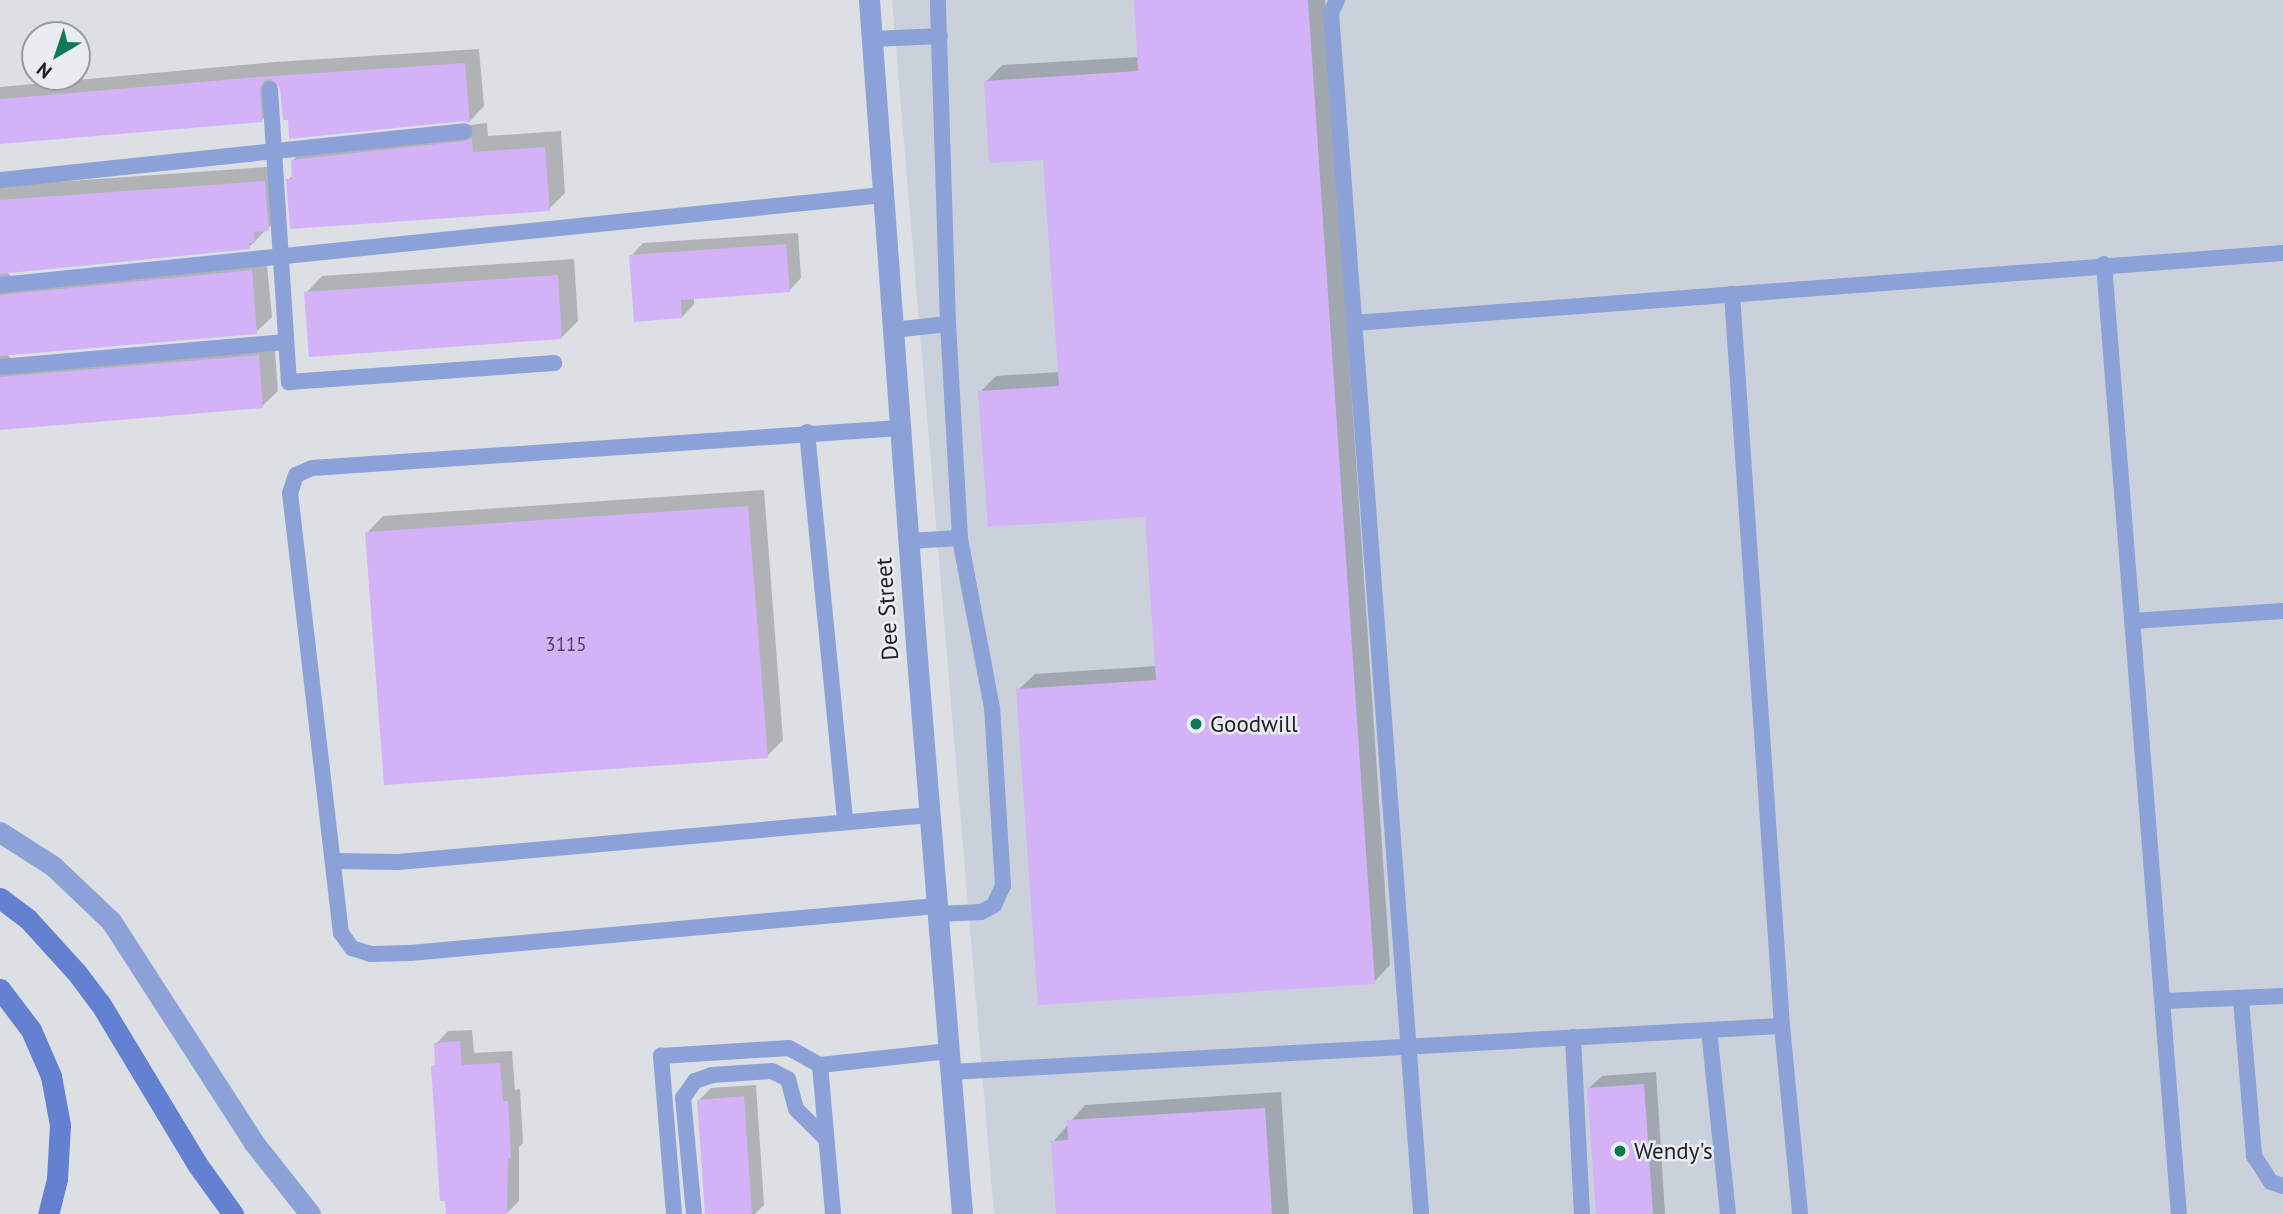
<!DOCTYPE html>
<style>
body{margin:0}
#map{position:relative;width:2283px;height:1214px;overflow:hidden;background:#dcdfe3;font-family:"PT Sans",sans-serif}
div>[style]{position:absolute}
.built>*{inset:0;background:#cad1da}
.shadow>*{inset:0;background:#0003}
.building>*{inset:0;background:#d3b2f8}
.lane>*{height:16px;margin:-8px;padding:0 8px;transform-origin:8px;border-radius:8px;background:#8ba1d7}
.street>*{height:21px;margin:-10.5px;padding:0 10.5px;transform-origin:10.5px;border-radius:10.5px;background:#8ba1d7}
.secondary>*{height:21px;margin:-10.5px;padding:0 10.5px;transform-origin:10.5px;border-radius:10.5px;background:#6380d1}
.dots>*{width:19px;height:19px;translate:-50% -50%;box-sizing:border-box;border:4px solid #e9ecf0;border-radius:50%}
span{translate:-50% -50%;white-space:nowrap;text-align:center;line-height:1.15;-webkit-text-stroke:5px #e9ecf0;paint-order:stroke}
.number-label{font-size:19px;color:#4b4456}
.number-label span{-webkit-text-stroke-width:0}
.street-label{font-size:23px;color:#1e1f20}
.poi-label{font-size:23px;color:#1e1f20}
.left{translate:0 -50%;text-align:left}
.north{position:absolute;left:21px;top:21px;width:70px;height:70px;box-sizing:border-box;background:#e9ecf0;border:2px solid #989a9d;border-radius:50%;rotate:219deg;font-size:19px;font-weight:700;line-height:28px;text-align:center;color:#1e1f20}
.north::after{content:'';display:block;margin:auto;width:24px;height:32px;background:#0e7b56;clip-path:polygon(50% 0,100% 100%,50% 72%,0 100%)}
</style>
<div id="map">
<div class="built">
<div style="clip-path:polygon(892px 0,2283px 0,2283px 1214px,994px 1214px)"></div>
</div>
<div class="shadow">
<div style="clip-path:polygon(1135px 0,1325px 0,1390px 965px,1374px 982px,1018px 690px,1035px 674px,1157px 666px,1146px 515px,980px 392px,996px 376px,1059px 372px,1045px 158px,986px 82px,1002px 65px,1139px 57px)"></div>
<div style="clip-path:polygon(479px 49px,484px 106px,470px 121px,289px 118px,282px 87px,274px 80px,276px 106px,261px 121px,0 143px,0 87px,275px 62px)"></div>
<div style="clip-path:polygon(487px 123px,488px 136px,561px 131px,565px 193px,549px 209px,288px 180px,294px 174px,293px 160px,309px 144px)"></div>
<div style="clip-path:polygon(280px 166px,283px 213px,249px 247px,6px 272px,17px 281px,266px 255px,272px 317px,256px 332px,6px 354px,17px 363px,274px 340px,278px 391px,262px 406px,0 428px,0 186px)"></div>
<div style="clip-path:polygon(798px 233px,801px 278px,789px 291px,694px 297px,694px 304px,682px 317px,631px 256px,643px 243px)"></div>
<div style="clip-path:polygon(574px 259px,578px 321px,562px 337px,306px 293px,322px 276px)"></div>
<div style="clip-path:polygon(764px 490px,783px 740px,767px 756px,367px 533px,383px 516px)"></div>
<div style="clip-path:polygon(472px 1030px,474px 1053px,512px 1051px,515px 1090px,520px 1089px,523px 1143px,519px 1147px,519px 1201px,507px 1213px,448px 1214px,433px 1067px,437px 1062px,436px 1044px,448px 1031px)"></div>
<div style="clip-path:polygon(1656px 1072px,1665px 1214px,1598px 1214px,1589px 1088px,1602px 1076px)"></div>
<div style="clip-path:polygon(756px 1085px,764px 1205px,755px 1214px,707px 1214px,699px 1100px,711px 1088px)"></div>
<div style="clip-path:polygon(1281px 1092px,1289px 1214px,1058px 1214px,1053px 1142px,1085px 1105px)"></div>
</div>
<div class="building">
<div style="clip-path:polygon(1134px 0,1308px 0,1375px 984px,1038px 1005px,1016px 689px,1156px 680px,1145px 517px,988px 527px,978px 391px,1059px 386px,1043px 160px,989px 163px,984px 81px,1138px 71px)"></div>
<div style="clip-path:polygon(465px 63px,470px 123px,463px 121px,289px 139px,288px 120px,283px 120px,280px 88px,270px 79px,264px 81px,260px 89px,262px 122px,0 144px,0 99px,259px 77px)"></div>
<div style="clip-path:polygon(472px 138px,473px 152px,545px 147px,550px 211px,290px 229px,286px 179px,292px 179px,291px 160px,465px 141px)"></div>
<div style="clip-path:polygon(265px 181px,269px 231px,254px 232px,255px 243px,249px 243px,250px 249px,0 274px,0 200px)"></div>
<div style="clip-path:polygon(786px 244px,790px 292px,681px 300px,682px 318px,634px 322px,629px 255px)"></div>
<div style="clip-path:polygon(252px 270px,257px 334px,0 356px,0 295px)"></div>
<div style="clip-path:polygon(558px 275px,562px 339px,309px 357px,304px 292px)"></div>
<div style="clip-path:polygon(259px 355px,263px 408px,0 430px,0 377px)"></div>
<div style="clip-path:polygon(748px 506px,768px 758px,384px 785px,365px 532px)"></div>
<div style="clip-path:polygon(460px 1041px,462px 1065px,500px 1063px,503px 1101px,508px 1101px,511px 1158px,508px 1158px,507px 1214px,446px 1214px,445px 1201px,440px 1201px,431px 1066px,435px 1065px,434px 1043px)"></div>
<div style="clip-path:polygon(1644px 1084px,1653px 1214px,1596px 1214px,1587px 1088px)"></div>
<div style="clip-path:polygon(744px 1096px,752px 1214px,705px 1214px,697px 1100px)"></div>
<div style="clip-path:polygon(1265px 1108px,1272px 1214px,1056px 1214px,1051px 1141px,1068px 1140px,1067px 1120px)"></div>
</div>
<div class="lane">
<div style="left:1337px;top:0;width:14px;rotate:115deg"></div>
<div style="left:1331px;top:13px;width:1204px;rotate:85.71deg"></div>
<div style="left:872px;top:39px;width:68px;rotate:-2.5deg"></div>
<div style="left:270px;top:89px;width:294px;rotate:86.3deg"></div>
<div style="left:289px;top:382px;width:266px;rotate:-4.1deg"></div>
<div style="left:0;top:180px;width:467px;rotate:-6deg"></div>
<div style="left:2104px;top:264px;width:953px;rotate:85.49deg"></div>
<div style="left:0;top:285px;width:888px;rotate:-5.82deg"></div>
<div style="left:1354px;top:323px;width:932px;rotate:-4.31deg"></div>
<div style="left:893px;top:330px;width:55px;rotate:-6.2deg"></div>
<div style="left:0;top:367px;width:287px;rotate:-5deg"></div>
<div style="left:900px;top:428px;width:589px;rotate:176.11deg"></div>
<div style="left:312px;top:468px;width:17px;rotate:156deg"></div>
<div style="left:296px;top:475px;width:19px;rotate:108deg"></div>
<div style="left:290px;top:493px;width:443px;rotate:83.4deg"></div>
<div style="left:341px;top:933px;width:19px;rotate:54deg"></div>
<div style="left:352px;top:948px;width:19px;rotate:18deg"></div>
<div style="left:370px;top:954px;width:40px;rotate:-1.4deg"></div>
<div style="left:410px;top:953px;width:529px;rotate:-5.1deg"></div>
<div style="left:807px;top:432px;width:392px;rotate:84.4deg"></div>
<div style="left:908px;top:541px;width:52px;rotate:-3.3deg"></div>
<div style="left:2132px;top:621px;width:151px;rotate:-3.8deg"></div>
<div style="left:333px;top:861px;width:65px;rotate:0.9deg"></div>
<div style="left:398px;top:862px;width:534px;rotate:-5.05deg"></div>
<div style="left:938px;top:914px;width:43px;rotate:-2.7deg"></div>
<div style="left:981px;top:912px;width:15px;rotate:-28deg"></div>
<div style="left:994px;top:905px;width:21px;rotate:-65deg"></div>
<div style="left:1003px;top:886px;width:178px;rotate:-93.5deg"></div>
<div style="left:992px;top:708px;width:173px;rotate:-100.7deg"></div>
<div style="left:960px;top:538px;width:214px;rotate:-93.2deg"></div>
<div style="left:948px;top:324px;width:324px;rotate:-91.8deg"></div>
<div style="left:2241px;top:1000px;width:157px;rotate:85.2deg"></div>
<div style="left:2254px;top:1156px;width:31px;rotate:57deg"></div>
<div style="left:2271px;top:1182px;width:13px;rotate:18deg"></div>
<div style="left:2164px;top:1001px;width:119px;rotate:-2.4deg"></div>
<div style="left:1782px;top:1026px;width:189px;rotate:84.5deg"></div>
<div style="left:1709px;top:1030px;width:185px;rotate:84.1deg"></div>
<div style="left:1573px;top:1037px;width:177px;rotate:87.1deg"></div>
<div style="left:820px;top:1065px;width:150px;rotate:85deg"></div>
<div style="left:951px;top:1072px;width:832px;rotate:-3.17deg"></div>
<div style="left:1782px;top:1026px;width:734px;rotate:-93.91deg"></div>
<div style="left:674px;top:1214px;width:159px;rotate:-94.7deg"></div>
<div style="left:661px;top:1056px;width:128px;rotate:-3.6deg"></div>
<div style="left:789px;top:1048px;width:35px;rotate:29deg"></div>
<div style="left:820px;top:1065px;width:130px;rotate:-6.2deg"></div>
<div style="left:694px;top:1214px;width:117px;rotate:-95.4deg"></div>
<div style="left:683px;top:1098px;width:21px;rotate:-55deg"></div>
<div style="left:695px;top:1081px;width:18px;rotate:-19deg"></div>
<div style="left:712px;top:1075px;width:60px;rotate:-3.8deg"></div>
<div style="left:772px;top:1071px;width:18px;rotate:27deg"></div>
<div style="left:788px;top:1079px;width:31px;rotate:75deg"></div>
<div style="left:796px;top:1109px;width:42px;rotate:45deg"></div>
</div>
<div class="street">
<div style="left:869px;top:0;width:660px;rotate:85.83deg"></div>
<div style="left:917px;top:658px;width:558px;rotate:85.37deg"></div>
<div style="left:0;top:832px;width:63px;rotate:32.7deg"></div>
<div style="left:53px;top:866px;width:80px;rotate:43.5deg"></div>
<div style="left:111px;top:921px;width:264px;rotate:57.2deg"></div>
<div style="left:254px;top:1143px;width:90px;rotate:51.7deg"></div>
</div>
<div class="secondary">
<div style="left:0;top:898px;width:34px;rotate:37deg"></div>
<div style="left:27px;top:918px;width:74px;rotate:47.7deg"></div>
<div style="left:77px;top:973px;width:38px;rotate:53deg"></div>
<div style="left:100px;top:1003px;width:188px;rotate:58.9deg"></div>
<div style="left:197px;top:1164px;width:62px;rotate:54.2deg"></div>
<div style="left:0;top:989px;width:51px;rotate:52.9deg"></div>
<div style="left:31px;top:1030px;width:50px;rotate:66.5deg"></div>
<div style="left:51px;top:1076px;width:50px;rotate:79.6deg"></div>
<div style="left:60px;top:1125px;width:54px;rotate:93.2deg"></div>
<div style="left:57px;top:1179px;width:36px;rotate:104deg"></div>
</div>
<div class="dots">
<div style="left:1196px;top:724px;background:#0e7b56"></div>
<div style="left:1620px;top:1151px;background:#0e7b56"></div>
</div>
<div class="number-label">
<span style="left:566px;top:645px">3115</span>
</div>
<div class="street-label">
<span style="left:887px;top:609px;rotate:-94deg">Dee Street</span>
</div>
<div class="poi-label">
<span class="left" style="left:1210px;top:724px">Goodwill</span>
<span class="left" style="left:1634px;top:1151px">Wendy's</span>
</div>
<div class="north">N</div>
</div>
